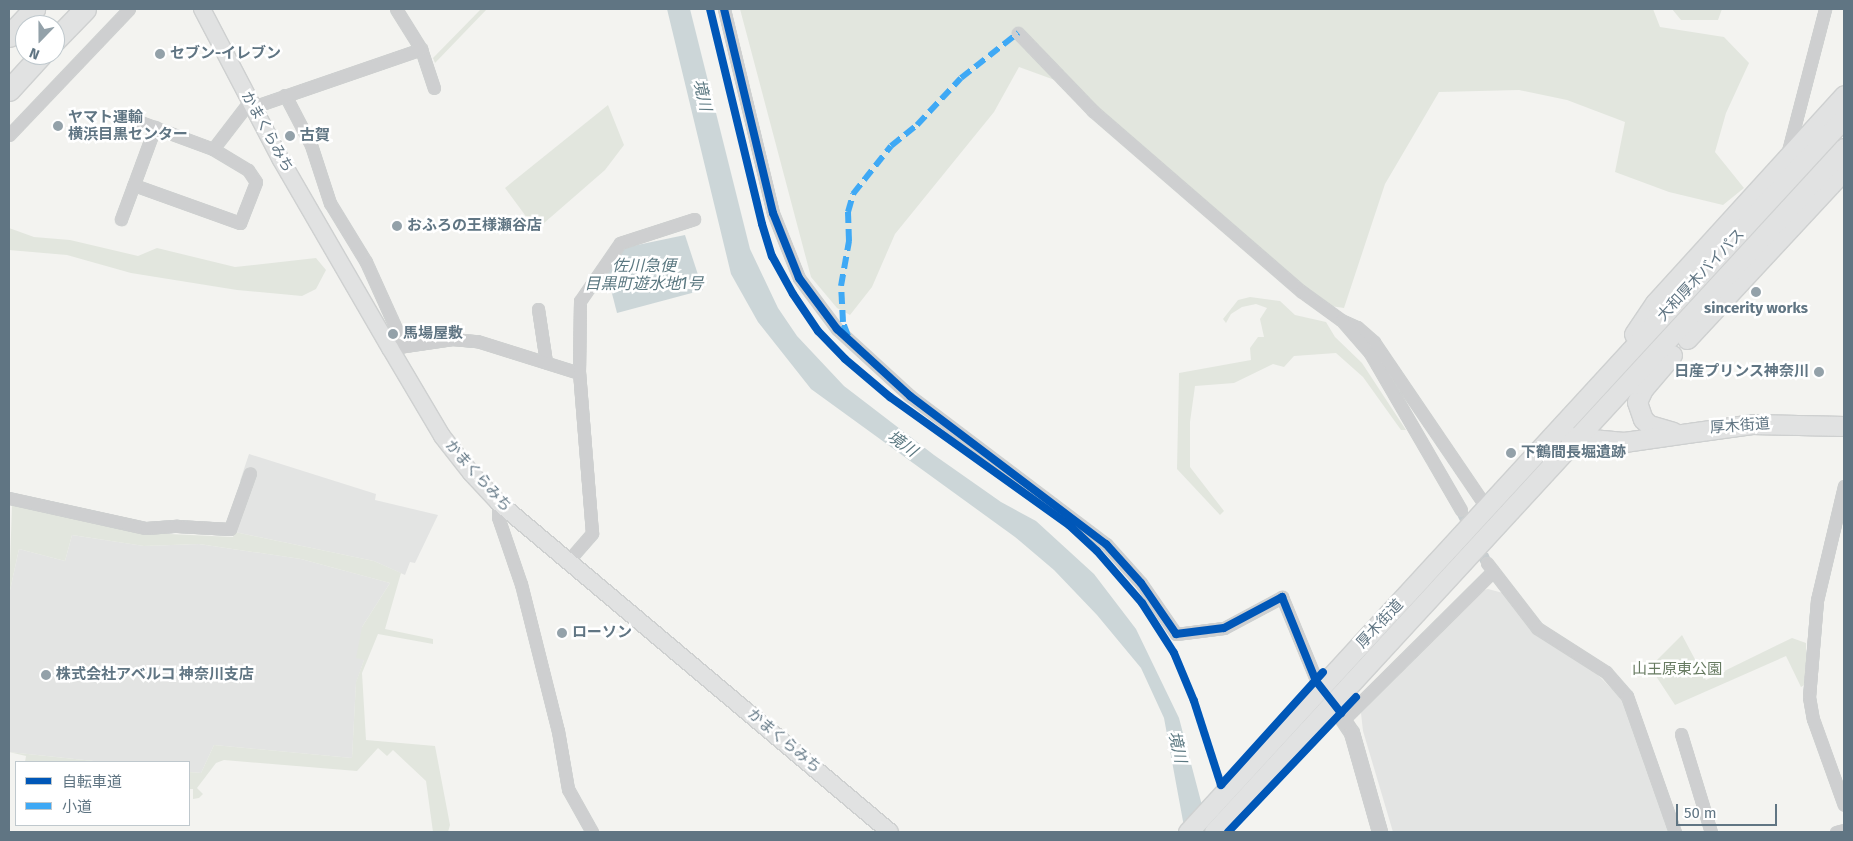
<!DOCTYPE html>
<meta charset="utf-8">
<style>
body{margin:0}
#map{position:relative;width:1853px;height:841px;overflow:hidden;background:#f3f3f0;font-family:"Fira Sans","Noto Sans JP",sans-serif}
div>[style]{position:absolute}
.built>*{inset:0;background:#e3e4e3}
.green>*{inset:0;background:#e2e6de}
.water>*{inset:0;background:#ccd6d8}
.minor-tunnel>*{height:11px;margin-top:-5.5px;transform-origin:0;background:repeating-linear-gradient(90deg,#c7cdcf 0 11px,transparent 0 16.5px)}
.roads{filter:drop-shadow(1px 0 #ced0d0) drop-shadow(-1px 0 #ced0d0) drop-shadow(0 1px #ced0d0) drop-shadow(0 -1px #ced0d0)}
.minor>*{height:11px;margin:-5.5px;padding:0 5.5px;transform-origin:5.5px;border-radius:5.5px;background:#cecfd0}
.tertiary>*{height:14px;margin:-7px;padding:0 7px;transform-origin:7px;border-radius:7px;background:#cecfd0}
.secondary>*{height:16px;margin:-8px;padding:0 8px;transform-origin:8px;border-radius:8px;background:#e1e2e2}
.trunk>*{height:19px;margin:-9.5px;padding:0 9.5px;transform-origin:9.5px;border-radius:9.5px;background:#e1e2e2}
.motorway>*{height:21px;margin:-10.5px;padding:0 10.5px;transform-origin:10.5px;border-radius:10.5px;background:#e1e2e2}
.quiet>*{height:6px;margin-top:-3px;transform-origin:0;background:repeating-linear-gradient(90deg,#3fa9f5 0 12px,transparent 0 18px)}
.cycleway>*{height:8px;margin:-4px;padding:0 4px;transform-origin:4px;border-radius:4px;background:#0057b8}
.dots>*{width:14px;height:14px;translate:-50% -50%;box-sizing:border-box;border:2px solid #fff;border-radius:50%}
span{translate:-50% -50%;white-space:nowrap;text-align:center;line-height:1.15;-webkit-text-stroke:5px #fff;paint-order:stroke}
.poi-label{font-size:15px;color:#607583;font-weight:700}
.left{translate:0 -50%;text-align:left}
.right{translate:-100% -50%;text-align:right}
.street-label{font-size:15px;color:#607583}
.park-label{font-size:15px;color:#667a60}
.water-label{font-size:16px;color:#5b7881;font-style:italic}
.frame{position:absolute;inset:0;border:10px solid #607583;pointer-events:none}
.legend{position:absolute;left:15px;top:761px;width:175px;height:65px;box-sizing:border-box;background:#fff;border:1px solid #bfc8cd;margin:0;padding:6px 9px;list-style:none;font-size:15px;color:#607583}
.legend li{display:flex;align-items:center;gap:10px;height:25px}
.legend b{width:25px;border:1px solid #bfc8cd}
.north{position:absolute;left:15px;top:15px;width:50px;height:50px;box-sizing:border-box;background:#fff;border:1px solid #bfc8cd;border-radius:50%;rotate:202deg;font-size:14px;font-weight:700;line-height:20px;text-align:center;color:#607583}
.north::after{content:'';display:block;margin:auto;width:18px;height:22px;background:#93a1a9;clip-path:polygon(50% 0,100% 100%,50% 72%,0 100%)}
.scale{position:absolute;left:1676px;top:804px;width:101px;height:22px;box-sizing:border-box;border:2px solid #607583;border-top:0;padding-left:6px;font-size:15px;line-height:18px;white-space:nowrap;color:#607583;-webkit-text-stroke:4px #fff;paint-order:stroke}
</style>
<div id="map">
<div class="built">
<div style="clip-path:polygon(249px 454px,376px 494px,375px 500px,438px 515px,415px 563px,410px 562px,405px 575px,374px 561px,235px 532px,250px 485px,240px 481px)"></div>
<div style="clip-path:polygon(72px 535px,144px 546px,199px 544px,301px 559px,390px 583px,362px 627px,364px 660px,356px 683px,352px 758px,214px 745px,201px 773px,189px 772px,189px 762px,103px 762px,9px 752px,9px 595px,19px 549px,65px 561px)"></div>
<div style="clip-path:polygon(1488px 589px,1503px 593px,1540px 638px,1596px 673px,1622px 699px,1635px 723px,1670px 832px,1393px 832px,1363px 731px,1361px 713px,1367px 698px,1480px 591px)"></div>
</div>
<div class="green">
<div style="clip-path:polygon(481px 9px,487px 9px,435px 63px,433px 58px)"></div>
<div style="clip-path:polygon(740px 9px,1653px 9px,1660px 27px,1724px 37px,1749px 63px,1726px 113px,1715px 152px,1744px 188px,1723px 205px,1669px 192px,1615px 172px,1625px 122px,1567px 100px,1519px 90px,1439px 92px,1385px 184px,1344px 308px,1317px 304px,1063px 83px,1019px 67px,994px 112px,895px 234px,872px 287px,850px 315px,837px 308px,811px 277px)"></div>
<div style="clip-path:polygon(1672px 9px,1722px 9px,1718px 20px,1681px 20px)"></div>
<div style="clip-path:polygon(608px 105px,624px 145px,605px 170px,536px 230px,505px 188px)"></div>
<div style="clip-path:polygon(9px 228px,34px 237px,70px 240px,138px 256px,157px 248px,235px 267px,316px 258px,326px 270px,316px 289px,302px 296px,237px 290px,131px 273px,67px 255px,9px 250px)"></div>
<div style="clip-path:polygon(1250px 297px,1280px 301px,1295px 315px,1326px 322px,1335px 337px,1362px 363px,1406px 430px,1401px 430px,1363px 377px,1336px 353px,1294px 356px,1284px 367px,1273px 364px,1234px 383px,1195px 386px,1190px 422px,1190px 467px,1224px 511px,1220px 515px,1177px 469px,1179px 373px,1251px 360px,1250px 348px,1258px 337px,1264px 337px,1260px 319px,1267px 308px,1256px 304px,1242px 307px,1231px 314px,1226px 323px,1223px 319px,1238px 300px)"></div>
<div style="clip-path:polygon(12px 505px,148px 533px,233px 537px,235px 532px,374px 561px,401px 573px,385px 629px,433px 639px,433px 644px,378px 634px,362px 673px,366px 740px,435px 746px,450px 825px,448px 832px,433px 832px,426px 781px,393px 750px,387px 756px,378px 748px,357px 771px,224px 760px,216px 763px,197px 788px,203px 794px,199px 798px,193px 799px,193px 789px,189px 789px,189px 772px,201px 773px,214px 745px,352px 758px,356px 682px,364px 660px,356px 658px,362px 627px,390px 583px,301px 559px,199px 544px,144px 546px,72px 535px,65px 561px,19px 549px,9px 595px)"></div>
<div style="clip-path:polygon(1682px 635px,1706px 680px,1792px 638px,1806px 643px,1806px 684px,1801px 687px,1786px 656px,1675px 705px,1650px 667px)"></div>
<div style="clip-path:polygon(9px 752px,103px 762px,25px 762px,26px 756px)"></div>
</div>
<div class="water">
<div style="clip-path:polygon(667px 9px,690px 9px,750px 249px,778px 308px,797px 336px,844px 386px,934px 455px,1001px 502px,1036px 521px,1094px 574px,1136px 629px,1179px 718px,1209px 832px,1185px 832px,1164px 718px,1141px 668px,1097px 615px,1054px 570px,1015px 537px,811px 389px,758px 322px,731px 274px)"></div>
<div style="clip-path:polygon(685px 235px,703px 290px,617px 313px,607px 274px,623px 248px)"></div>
</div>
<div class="minor-tunnel">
<div style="left:1461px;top:510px;width:59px;rotate:63.9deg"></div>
</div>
<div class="roads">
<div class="minor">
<div style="left:396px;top:9px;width:47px;rotate:58deg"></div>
<div style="left:421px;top:49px;width:41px;rotate:71.6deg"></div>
<div style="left:724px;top:9px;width:210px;rotate:76.5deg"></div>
<div style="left:773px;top:213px;width:70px;rotate:68.2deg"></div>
<div style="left:799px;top:278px;width:64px;rotate:53.3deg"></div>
<div style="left:837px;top:329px;width:99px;rotate:42.5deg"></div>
<div style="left:910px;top:396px;width:246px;rotate:37.1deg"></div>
<div style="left:1106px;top:544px;width:52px;rotate:48.1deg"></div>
<div style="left:1141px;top:583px;width:62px;rotate:55.5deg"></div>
<div style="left:1176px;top:634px;width:48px;rotate:-7.1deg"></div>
<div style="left:1224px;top:628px;width:66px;rotate:-28.1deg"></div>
<div style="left:1282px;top:597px;width:100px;rotate:67.6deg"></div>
<div style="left:1018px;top:33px;width:108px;rotate:46.1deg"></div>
<div style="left:1093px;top:111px;width:275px;rotate:40.9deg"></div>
<div style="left:1301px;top:291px;width:49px;rotate:35.9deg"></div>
<div style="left:1341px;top:320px;width:17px;rotate:24deg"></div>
<div style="left:1357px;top:327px;width:23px;rotate:41deg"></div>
<div style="left:1374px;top:342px;width:201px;rotate:55.8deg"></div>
<div style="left:285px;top:95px;width:56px;rotate:62.5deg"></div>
<div style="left:311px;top:145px;width:61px;rotate:71.9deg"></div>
<div style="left:330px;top:203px;width:69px;rotate:58.6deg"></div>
<div style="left:366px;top:262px;width:92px;rotate:65.7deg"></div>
<div style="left:253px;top:107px;width:178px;rotate:-19deg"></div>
<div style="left:132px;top:119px;width:86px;rotate:20.3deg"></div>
<div style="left:213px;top:149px;width:41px;rotate:31deg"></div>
<div style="left:248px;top:170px;width:14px;rotate:56deg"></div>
<div style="left:256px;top:182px;width:44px;rotate:111.3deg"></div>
<div style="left:240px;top:223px;width:113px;rotate:-160.3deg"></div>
<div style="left:9px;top:135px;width:174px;rotate:-46.4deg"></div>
<div style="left:213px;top:149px;width:61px;rotate:-52.4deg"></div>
<div style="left:1787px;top:155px;width:151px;rotate:-75.4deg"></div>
<div style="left:121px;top:219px;width:98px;rotate:-69.7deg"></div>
<div style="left:538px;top:309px;width:54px;rotate:81.4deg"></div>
<div style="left:1343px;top:322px;width:41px;rotate:48.9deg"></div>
<div style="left:1370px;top:353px;width:181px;rotate:59.9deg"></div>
<div style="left:398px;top:347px;width:55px;rotate:-8.4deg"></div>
<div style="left:452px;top:339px;width:25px;rotate:5deg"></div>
<div style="left:477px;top:341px;width:107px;rotate:17.4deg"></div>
<div style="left:1844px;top:486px;width:117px;rotate:103.3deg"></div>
<div style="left:1817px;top:600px;width:97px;rotate:94.7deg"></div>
<div style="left:1809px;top:697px;width:22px;rotate:80deg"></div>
<div style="left:1813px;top:719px;width:91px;rotate:70.2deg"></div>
<div style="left:9px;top:498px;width:140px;rotate:12.4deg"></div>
<div style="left:146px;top:528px;width:31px;rotate:-4deg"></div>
<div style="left:177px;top:526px;width:53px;rotate:3.2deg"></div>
<div style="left:230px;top:529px;width:59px;rotate:-70.3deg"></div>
<div style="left:498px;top:502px;width:15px;rotate:90deg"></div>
<div style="left:498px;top:517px;width:71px;rotate:71.1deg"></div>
<div style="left:521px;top:584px;width:152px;rotate:75.9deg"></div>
<div style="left:558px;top:731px;width:59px;rotate:80.2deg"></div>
<div style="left:568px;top:789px;width:49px;rotate:60.8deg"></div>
<div style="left:568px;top:561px;width:37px;rotate:-49deg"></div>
<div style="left:592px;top:533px;width:161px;rotate:-94.6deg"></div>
<div style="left:579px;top:373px;width:72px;rotate:-89.2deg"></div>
<div style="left:580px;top:301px;width:70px;rotate:-55.4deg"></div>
<div style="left:620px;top:243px;width:78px;rotate:-18deg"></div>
<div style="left:1487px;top:563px;width:82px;rotate:52.4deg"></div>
<div style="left:1537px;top:628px;width:82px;rotate:32.5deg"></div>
<div style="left:1606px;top:672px;width:32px;rotate:49deg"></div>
<div style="left:1627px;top:696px;width:144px;rotate:70.6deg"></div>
<div style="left:1344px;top:719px;width:210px;rotate:-44.8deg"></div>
<div style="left:1681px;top:734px;width:102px;rotate:73deg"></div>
<div style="left:1836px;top:832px;width:8px;rotate:-14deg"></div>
</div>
<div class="tertiary">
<div style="left:1328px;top:697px;width:43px;rotate:56.3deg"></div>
<div style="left:1352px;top:733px;width:103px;rotate:74.2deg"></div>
</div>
<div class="secondary">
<div style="left:202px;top:9px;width:170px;rotate:62.4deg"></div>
<div style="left:281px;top:160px;width:217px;rotate:59.9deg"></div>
<div style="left:390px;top:348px;width:102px;rotate:59.4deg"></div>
<div style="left:442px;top:436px;width:47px;rotate:51.9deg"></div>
<div style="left:471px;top:473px;width:40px;rotate:47deg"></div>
<div style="left:498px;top:502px;width:512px;rotate:40.09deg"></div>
</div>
<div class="trunk">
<div style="left:1634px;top:334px;width:37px;rotate:-56deg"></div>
<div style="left:1655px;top:303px;width:281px;rotate:-47.7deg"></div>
<div style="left:1687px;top:339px;width:231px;rotate:-47.1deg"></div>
<div style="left:1672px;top:355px;width:45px;rotate:130.5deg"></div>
<div style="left:1643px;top:389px;width:14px;rotate:115deg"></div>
<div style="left:1637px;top:402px;width:18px;rotate:71deg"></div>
<div style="left:1643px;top:419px;width:8px;rotate:45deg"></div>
<div style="left:1649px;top:425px;width:25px;rotate:16deg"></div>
<div style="left:1570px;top:437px;width:54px;rotate:5.3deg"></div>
<div style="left:1624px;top:442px;width:129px;rotate:-8deg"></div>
<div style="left:1752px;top:424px;width:92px;rotate:1.2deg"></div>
<div style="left:1188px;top:832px;width:970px;rotate:-47.42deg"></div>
<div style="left:1214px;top:832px;width:930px;rotate:-47.35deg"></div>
</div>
<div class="motorway">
<div style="left:9px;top:36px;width:37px;rotate:-47deg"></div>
<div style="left:55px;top:40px;width:43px;rotate:-45.9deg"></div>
<div style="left:9px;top:90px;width:47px;rotate:-47.6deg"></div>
</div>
</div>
<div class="quiet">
<div style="left:848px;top:336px;width:15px;rotate:-110deg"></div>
<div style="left:843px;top:322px;width:36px;rotate:-93deg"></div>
<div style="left:841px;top:286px;width:46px;rotate:-79.9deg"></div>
<div style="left:849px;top:241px;width:29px;rotate:-92deg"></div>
<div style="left:848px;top:212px;width:19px;rotate:-74deg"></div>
<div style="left:853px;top:194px;width:61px;rotate:-51.6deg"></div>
<div style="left:891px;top:146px;width:33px;rotate:-39deg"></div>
<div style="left:917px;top:125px;width:64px;rotate:-46.9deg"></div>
<div style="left:961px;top:78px;width:73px;rotate:-38.3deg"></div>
</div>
<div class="cycleway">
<div style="left:710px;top:9px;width:221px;rotate:76.4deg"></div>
<div style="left:762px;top:224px;width:34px;rotate:73deg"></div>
<div style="left:772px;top:256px;width:43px;rotate:61.1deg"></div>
<div style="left:793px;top:294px;width:45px;rotate:56deg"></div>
<div style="left:818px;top:331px;width:39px;rotate:46deg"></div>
<div style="left:845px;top:359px;width:59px;rotate:40.2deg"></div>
<div style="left:890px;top:397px;width:220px;rotate:35.6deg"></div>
<div style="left:1069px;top:525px;width:38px;rotate:43deg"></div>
<div style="left:1097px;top:551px;width:69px;rotate:49.1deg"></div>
<div style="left:1142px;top:603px;width:59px;rotate:57.4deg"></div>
<div style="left:1174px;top:653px;width:52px;rotate:67.4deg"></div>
<div style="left:1194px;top:701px;width:88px;rotate:72.2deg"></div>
<div style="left:724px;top:9px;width:210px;rotate:76.5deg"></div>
<div style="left:773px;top:213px;width:70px;rotate:68.2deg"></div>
<div style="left:799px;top:278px;width:64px;rotate:53.3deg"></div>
<div style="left:837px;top:329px;width:99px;rotate:42.5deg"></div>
<div style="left:910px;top:396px;width:246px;rotate:37.1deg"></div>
<div style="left:1106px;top:544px;width:52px;rotate:48.1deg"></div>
<div style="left:1141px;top:583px;width:62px;rotate:55.5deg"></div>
<div style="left:1176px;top:634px;width:48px;rotate:-7.1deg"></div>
<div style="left:1224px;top:628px;width:66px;rotate:-28.1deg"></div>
<div style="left:1282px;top:597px;width:91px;rotate:68deg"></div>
<div style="left:1316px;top:681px;width:41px;rotate:52deg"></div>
<div style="left:1221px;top:785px;width:152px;rotate:-47.9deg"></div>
<div style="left:1228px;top:832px;width:186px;rotate:-46.5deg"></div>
</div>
<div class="dots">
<div style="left:160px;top:54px;background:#93a1a9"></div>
<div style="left:58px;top:126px;background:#93a1a9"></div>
<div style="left:290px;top:136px;background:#93a1a9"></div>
<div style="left:397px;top:226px;background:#93a1a9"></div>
<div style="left:1756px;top:292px;background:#93a1a9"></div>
<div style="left:393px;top:334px;background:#93a1a9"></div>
<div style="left:1819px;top:372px;background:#93a1a9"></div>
<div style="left:1511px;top:453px;background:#93a1a9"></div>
<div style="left:562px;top:633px;background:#93a1a9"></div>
<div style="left:46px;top:675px;background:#93a1a9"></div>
</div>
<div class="poi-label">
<span class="left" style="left:170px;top:54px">セブン-イレブン</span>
<span class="left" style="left:68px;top:126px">ヤマト運輸<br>横浜目黒センター</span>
<span class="left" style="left:300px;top:136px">古賀</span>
<span class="left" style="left:407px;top:226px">おふろの王様瀬谷店</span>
<span style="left:1756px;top:309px">sincerity works</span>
<span class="left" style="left:403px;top:334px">馬場屋敷</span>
<span class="right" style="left:1809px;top:372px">日産プリンス神奈川</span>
<span class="left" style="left:1521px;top:453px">下鶴間長堀遺跡</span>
<span class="left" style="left:572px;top:633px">ローソン</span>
<span class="left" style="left:56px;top:675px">株式会社アベルコ 神奈川支店</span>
</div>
<div class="street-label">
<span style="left:267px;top:132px;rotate:61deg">かまくらみち</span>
<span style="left:1701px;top:275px;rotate:-47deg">大和厚木バイパス</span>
<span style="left:1740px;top:426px;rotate:-4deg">厚木街道</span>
<span style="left:478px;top:476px;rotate:48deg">かまくらみち</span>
<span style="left:1380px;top:624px;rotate:-47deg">厚木街道</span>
<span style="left:784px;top:741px;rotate:40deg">かまくらみち</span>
</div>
<div class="park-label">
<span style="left:1677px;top:670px">山王原東公園</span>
</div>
<div class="water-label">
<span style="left:702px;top:95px;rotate:77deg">境川</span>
<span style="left:644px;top:275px">佐川急便<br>目黒町遊水地1号</span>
<span style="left:902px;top:444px;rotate:35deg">境川</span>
<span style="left:1177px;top:747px;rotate:77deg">境川</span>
</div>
<div class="frame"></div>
<ul class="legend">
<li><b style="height:6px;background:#0057b8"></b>自転車道</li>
<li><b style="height:6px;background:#3fa9f5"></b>小道</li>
</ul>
<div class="north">N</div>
<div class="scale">50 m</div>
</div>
